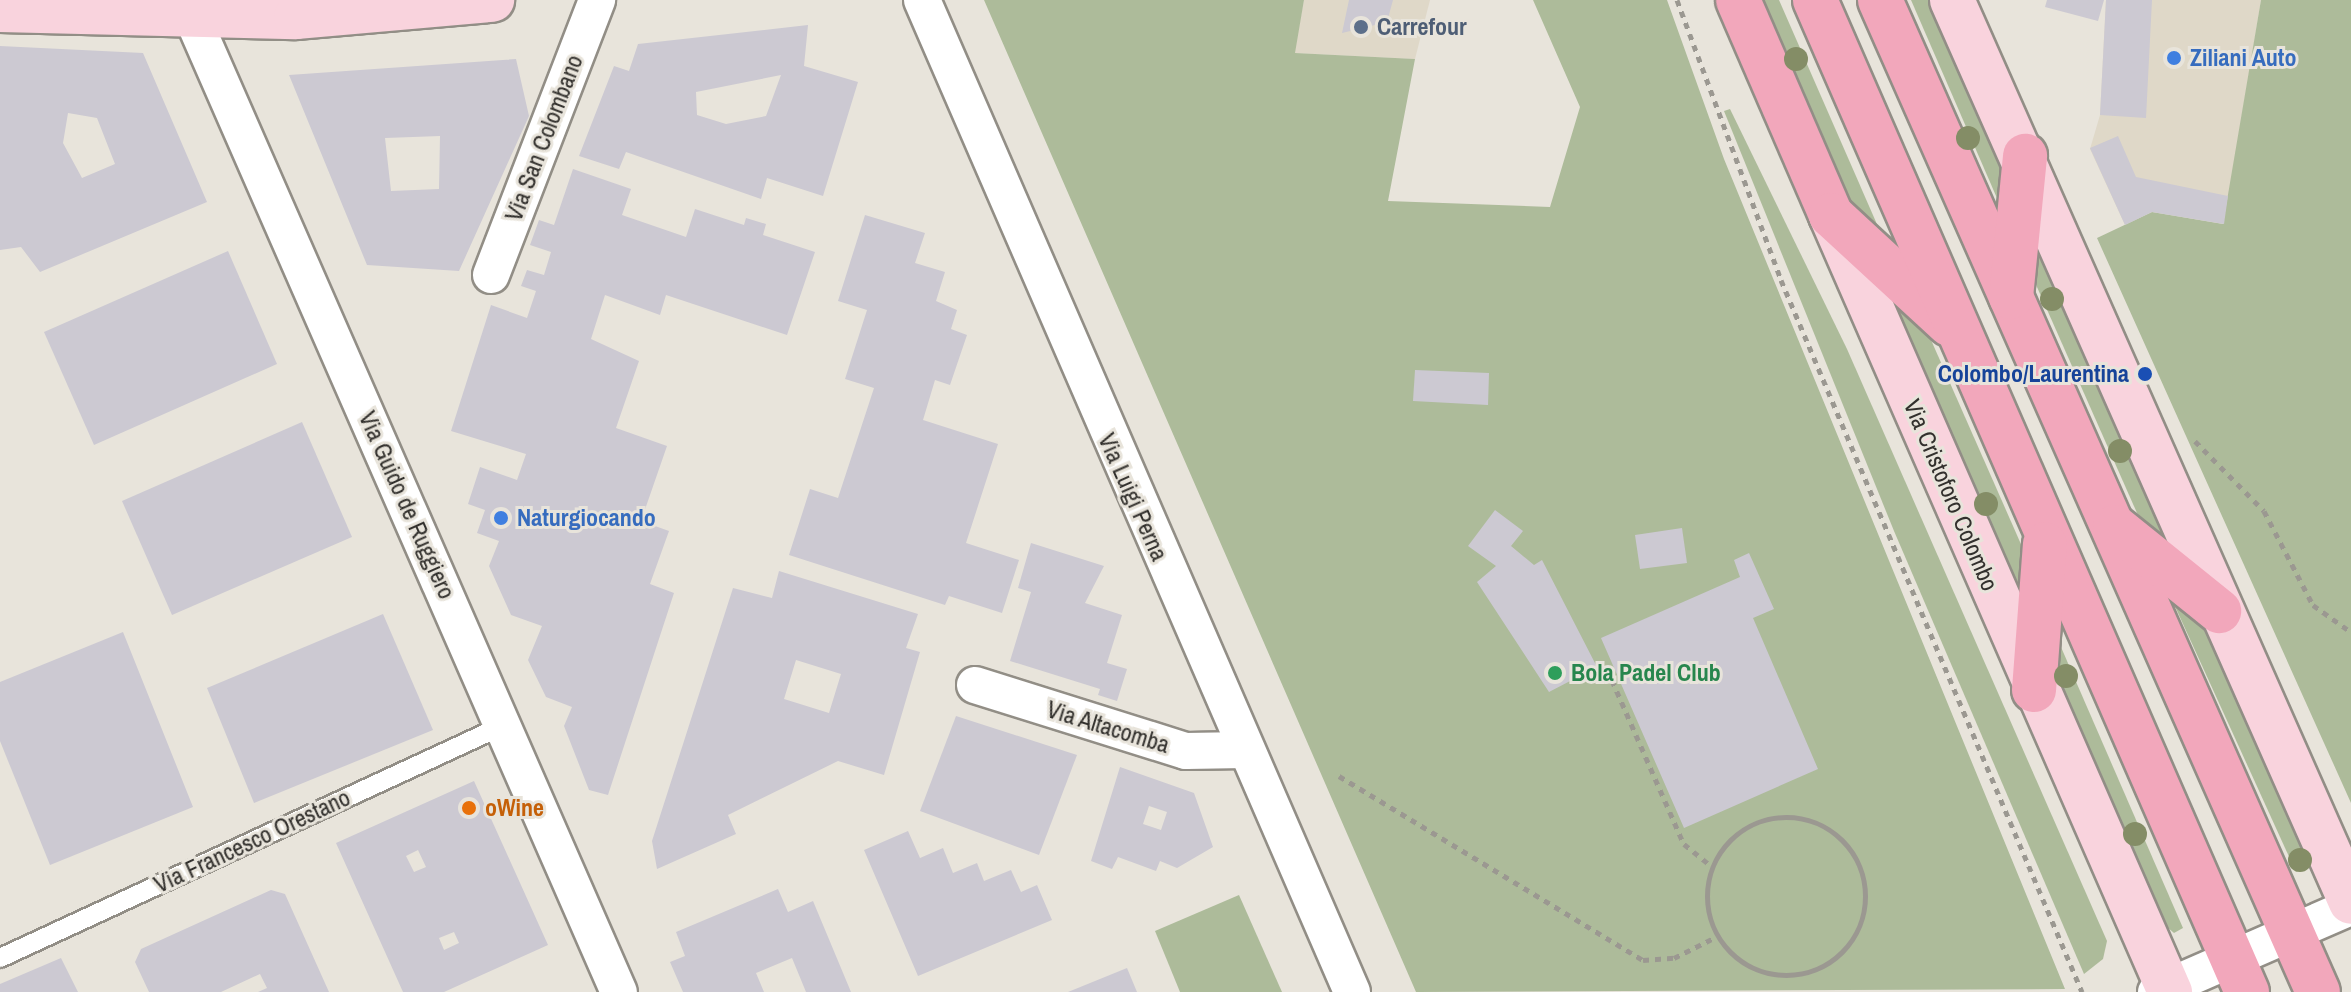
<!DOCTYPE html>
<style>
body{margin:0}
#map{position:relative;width:2351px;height:992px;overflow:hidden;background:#e8e4db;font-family:"Archivo Narrow",sans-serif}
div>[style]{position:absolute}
.built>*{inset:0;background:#dfd8c8}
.green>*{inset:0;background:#adbb9a}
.building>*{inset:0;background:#ccc9d2}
.path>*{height:5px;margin-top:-2.5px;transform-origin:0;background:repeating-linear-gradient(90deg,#9b9891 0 6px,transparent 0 12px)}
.path>.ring{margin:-2.5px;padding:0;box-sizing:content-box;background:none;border:5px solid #9b9891;border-radius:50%}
.roads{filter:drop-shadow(2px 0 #928e86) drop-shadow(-2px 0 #928e86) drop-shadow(0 2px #928e86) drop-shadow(0 -2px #928e86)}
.lane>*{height:18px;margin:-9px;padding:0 9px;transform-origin:9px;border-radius:9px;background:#fff}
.street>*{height:36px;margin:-18px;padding:0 18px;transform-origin:18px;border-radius:18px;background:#fff}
.secondary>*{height:44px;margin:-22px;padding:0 22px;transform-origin:22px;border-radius:22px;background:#f9d3dd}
.primary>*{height:44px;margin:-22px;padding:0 22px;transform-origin:22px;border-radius:22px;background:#f2a7bb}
.trees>*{width:24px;height:24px;margin:-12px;border-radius:50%;background:#848d66}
.dots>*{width:22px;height:22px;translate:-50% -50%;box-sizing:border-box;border:4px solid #e8e4db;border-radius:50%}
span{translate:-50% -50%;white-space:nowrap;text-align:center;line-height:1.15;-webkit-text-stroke:6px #e8e4db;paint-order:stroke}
.service-label{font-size:24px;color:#4e5e75;font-weight:700}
.left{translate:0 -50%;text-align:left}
.shop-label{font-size:24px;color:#366cbe;font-weight:700}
.street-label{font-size:24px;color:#32302d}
.transit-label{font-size:24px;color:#164399;font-weight:700}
.right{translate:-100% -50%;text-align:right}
.leisure-label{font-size:24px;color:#27864d;font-weight:700}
.food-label{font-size:24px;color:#c56008;font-weight:700}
</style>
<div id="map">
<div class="built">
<div style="clip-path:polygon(1304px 0,1430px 0,1415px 59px,1294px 53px)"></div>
<div style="clip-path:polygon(2106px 0,2261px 0,2224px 224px,2152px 212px,2125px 225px,2090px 149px,2100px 115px)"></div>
</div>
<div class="green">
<div style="clip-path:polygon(984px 0,1304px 0,1295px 53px,1415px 59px,1388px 201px,1550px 207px,1580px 107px,1533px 0,1667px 0,1724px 159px,2065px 989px,1416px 992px)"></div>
<div style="clip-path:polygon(1760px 0,1779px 0,1890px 254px,1852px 212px)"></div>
<div style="clip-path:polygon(1911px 0,1930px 0,2003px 163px,2003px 212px)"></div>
<div style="clip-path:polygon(2261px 0,2351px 0,2351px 803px,2097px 238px,2152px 212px,2223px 224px)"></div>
<div style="clip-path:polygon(1730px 109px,1847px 349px,2107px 941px,2103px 959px,2084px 974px,1894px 531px,1724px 111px)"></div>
<div style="clip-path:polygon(2031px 235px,2177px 555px,2137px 513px,2037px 287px)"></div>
<div style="clip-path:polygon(1880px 279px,1924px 324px,2024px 551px,2027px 612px)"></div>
<div style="clip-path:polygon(2168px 591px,2207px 627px,2310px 866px,2296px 872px)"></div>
<div style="clip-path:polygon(2054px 631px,2183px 928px,2174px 933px,2160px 921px,2062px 692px)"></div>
<div style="clip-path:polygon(1239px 895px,1282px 992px,1180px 992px,1155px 931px)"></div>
</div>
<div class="building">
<div style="clip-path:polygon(1349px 0,1393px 0,1387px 22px,1342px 33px)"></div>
<div style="clip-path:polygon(2047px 0,2104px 0,2098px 21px,2045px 7px)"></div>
<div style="clip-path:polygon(2106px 0,2152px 0,2146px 118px,2100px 115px)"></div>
<div style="clip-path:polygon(evenodd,808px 25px,804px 66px,858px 82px,823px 196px,767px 178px,761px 199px,626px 152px,619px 169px,579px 156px,614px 66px,629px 71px,638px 44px,808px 25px,781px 75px,766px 116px,726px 124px,697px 115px,696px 92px,781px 75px)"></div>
<div style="clip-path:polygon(evenodd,0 46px,143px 53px,207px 202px,40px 272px,21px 247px,0 250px,0 46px,68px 113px,97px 118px,115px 164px,82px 178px,63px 143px,68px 113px)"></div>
<div style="clip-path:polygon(evenodd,516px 59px,529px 116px,459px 271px,367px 265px,289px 75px,516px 59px,440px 136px,439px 189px,391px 191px,385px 138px,440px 136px)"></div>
<div style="clip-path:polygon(2118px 136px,2136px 177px,2228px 196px,2224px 224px,2152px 212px,2125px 225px,2090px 148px)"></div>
<div style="clip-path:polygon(573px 169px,631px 189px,622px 215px,686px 237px,695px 209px,744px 225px,746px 218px,766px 224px,763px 235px,815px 252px,787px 335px,666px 295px,660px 315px,605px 295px,591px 339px,639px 361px,616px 428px,667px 446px,641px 521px,669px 531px,650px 584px,674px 593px,608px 795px,589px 790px,564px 726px,572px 707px,546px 697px,528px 660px,542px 626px,511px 615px,489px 566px,499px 541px,477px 533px,485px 510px,468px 504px,480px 467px,517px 480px,526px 454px,451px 431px,491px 305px,527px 318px,536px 291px,521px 286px,527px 270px,544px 275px,551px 252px,530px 245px,539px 220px,554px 225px)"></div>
<div style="clip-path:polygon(865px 215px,925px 233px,915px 263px,945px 272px,936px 301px,957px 310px,951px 329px,967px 335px,950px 385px,935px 380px,923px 420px,998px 444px,966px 543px,1019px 560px,1002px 613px,949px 596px,945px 605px,789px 555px,810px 489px,838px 498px,874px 388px,845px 379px,867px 310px,838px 301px)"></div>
<div style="clip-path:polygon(228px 251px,277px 364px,94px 445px,44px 332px)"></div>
<div style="clip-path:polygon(1415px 370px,1489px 373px,1488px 405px,1413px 401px)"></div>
<div style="clip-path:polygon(302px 422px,352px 537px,172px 615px,122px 501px)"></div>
<div style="clip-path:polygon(1495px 510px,1523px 531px,1511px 546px,1534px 565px,1542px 560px,1597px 667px,1549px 692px,1477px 582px,1496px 566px,1468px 546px)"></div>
<div style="clip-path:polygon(1682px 528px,1687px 563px,1640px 569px,1635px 535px)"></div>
<div style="clip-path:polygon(1031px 543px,1104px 566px,1085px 603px,1122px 615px,1107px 663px,1127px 669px,1117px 701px,1098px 695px,1100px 689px,1010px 661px,1031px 592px,1018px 588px)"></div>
<div style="clip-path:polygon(1749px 553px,1774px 609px,1753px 618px,1818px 769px,1684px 828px,1601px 638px,1740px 577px,1734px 560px)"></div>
<div style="clip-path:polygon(evenodd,779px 571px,918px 614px,906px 648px,920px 652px,884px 775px,838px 761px,728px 815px,736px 834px,657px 869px,652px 841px,733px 588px,772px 598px,779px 571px,796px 660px,841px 674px,829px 713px,784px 699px,796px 660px)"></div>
<div style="clip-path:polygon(383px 614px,433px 730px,254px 803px,207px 688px)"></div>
<div style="clip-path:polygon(123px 632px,193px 807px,50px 865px,0 741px,0 682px)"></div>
<div style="clip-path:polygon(956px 716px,1077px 755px,1039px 855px,920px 811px)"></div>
<div style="clip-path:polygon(evenodd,1120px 767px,1194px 793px,1213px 847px,1177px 868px,1160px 861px,1156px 871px,1118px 857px,1112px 869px,1091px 861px,1120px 767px,1149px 806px,1167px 812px,1161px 830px,1143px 824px,1149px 806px)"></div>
<div style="clip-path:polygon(evenodd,474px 781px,548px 945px,444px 992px,403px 992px,336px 843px,474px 781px,418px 850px,426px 867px,414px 872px,406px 856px,418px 850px,474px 781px,454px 932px,459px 943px,444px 950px,439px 938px,454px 932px)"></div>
<div style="clip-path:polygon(908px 831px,920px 858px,943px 848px,953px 873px,977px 863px,984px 881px,1011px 870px,1021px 892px,1037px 885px,1052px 920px,918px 976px,864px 850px)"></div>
<div style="clip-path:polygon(778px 889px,788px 912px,813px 901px,851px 992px,806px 992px,792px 958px,756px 973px,764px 992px,683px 992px,670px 962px,685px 956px,676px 932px)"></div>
<div style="clip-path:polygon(271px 890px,285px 894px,329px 992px,258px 992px,267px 988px,260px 974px,221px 992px,149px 992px,135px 962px,141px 949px)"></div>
<div style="clip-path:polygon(61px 958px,78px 992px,0 992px,0 984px)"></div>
<div style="clip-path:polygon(1127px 968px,1137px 992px,1068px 992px)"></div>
</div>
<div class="path">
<div style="left:1677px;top:0;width:299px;rotate:69.6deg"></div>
<div style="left:1781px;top:280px;width:773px;rotate:67.08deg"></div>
<div style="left:2195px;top:441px;width:98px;rotate:45.4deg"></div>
<div style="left:2264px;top:511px;width:106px;rotate:62.5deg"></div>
<div style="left:2313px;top:605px;width:47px;rotate:35.4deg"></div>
<div style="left:1607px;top:669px;width:191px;rotate:66.3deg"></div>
<div style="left:1684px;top:844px;width:36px;rotate:39deg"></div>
<div style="left:1339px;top:776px;width:355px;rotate:31.2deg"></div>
<div style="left:1643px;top:960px;width:31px;rotate:-4deg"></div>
<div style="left:1674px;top:958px;width:49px;rotate:-26.6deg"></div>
<div class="ring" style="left:1707px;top:817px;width:153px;height:153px"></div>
</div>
<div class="roads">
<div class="lane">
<div style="left:0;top:958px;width:555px;rotate:-24.81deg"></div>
</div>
<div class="street">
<div style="left:922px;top:0;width:1081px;rotate:66.56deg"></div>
<div style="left:193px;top:19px;width:1062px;rotate:66.36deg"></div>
<div style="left:491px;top:275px;width:295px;rotate:-68.9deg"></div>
<div style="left:975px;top:685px;width:221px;rotate:17.4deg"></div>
<div style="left:1186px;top:751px;width:59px;rotate:-1deg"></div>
<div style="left:2156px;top:992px;width:213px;rotate:-23.6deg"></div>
</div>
<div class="secondary">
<div style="left:1952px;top:0;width:986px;rotate:66.14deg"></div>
<div style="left:0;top:10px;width:296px;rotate:1.4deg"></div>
<div style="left:296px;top:17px;width:197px;rotate:-5deg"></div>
<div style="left:1831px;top:215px;width:848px;rotate:66.43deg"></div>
</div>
<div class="primary">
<div style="left:1738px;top:0;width:234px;rotate:66.6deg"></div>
<div style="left:1831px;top:215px;width:161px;rotate:42.7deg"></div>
<div style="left:1815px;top:0;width:1082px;rotate:66.47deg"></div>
<div style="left:1880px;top:0;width:1084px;rotate:66.18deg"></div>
<div style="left:2011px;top:297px;width:142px;rotate:-84.3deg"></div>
<div style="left:2115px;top:527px;width:134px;rotate:38.9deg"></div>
<div style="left:2034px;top:690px;width:146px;rotate:-85.7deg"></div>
</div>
</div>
<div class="trees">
<div style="left:1796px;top:59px"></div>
<div style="left:1968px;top:138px"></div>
<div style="left:2052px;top:299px"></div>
<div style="left:2120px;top:451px"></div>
<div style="left:1986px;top:504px"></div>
<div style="left:2066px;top:676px"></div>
<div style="left:2135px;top:834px"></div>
<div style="left:2300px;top:860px"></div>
</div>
<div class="dots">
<div style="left:1361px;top:27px;background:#5c6f8a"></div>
<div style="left:2174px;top:58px;background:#3f7fe0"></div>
<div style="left:2145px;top:374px;background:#1a4fb4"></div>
<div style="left:501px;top:518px;background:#3f7fe0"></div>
<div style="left:1555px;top:673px;background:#2e9e5b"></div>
<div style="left:469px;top:808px;background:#e8710a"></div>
</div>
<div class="service-label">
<span class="left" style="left:1377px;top:27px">Carrefour</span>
</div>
<div class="shop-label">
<span class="left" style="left:2190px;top:58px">Ziliani Auto</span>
<span class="left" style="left:517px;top:518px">Naturgiocando</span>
</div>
<div class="street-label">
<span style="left:544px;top:138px;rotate:-69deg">Via San Colombano</span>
<span style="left:1951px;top:495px;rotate:67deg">Via Cristoforo Colombo</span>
<span style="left:1133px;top:497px;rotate:66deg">Via Luigi Perna</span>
<span style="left:407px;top:505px;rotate:66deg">Via Guido de Ruggiero</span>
<span style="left:1108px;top:727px;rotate:17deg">Via Altacomba</span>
<span style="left:252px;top:841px;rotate:-25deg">Via Francesco Orestano</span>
</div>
<div class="transit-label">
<span class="right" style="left:2129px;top:374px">Colombo/Laurentina</span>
</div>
<div class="leisure-label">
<span class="left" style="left:1571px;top:673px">Bola Padel Club</span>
</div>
<div class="food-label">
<span class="left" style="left:485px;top:808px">oWine</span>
</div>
</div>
